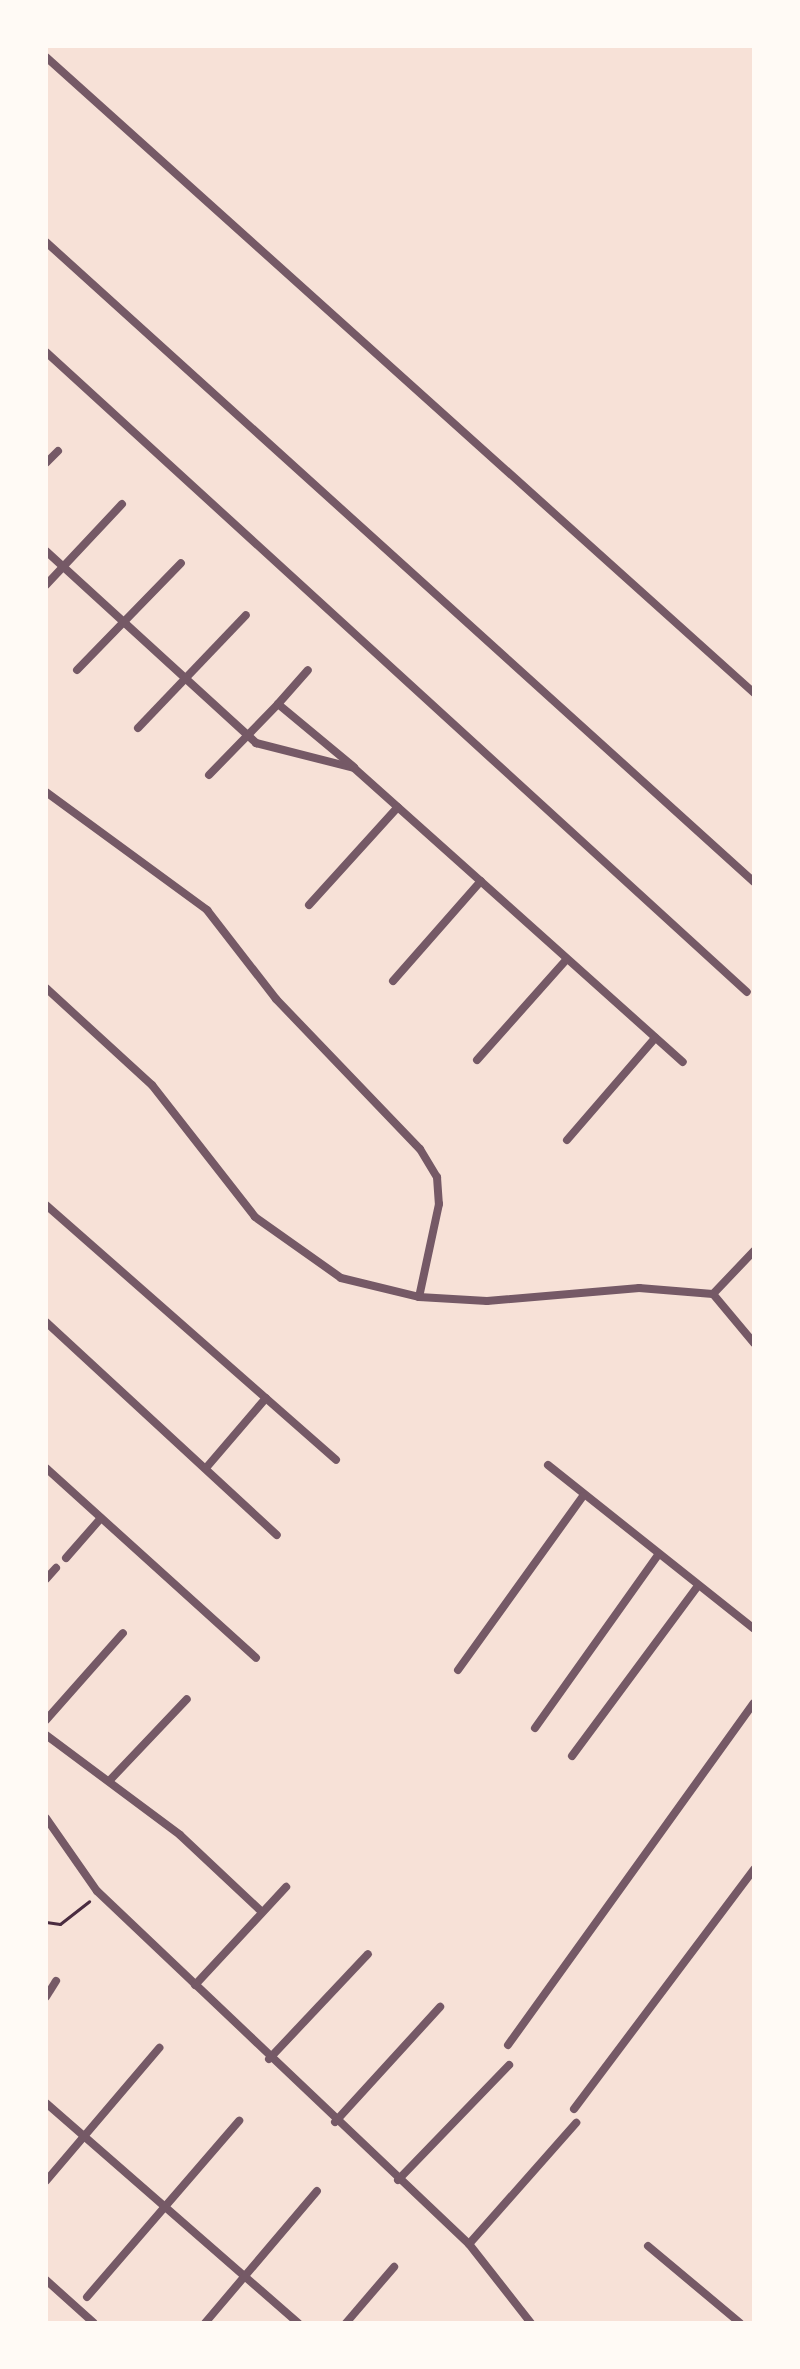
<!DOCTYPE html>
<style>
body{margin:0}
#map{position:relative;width:800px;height:2369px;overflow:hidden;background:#f7e1d7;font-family:"Sofia Sans Condensed",sans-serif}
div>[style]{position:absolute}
.path>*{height:3px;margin:-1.5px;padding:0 1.5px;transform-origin:1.5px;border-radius:1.5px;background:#4a2c40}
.minor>*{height:8px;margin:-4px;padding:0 4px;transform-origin:4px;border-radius:4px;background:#755966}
span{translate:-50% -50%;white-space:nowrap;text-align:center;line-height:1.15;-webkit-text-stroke:7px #fffaf5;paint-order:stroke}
.frame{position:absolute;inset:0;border:48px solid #fffaf5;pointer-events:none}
</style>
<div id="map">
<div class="path">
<div style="left:46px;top:1922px;width:14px;rotate:8deg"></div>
<div style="left:60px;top:1924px;width:37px;rotate:-38deg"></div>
</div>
<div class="minor">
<div style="left:46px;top:57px;width:952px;rotate:41.93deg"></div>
<div style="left:46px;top:242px;width:954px;rotate:42.11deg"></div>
<div style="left:46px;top:352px;width:949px;rotate:42.4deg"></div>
<div style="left:46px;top:463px;width:17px;rotate:-45deg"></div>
<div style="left:46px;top:551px;width:285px;rotate:42.4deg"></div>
<div style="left:256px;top:743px;width:101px;rotate:14.3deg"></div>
<div style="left:354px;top:768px;width:441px;rotate:41.8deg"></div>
<div style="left:46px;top:585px;width:111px;rotate:-46.8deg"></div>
<div style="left:77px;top:670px;width:149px;rotate:-45.8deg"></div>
<div style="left:278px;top:704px;width:45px;rotate:-48.6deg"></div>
<div style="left:138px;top:728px;width:156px;rotate:-46.3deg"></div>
<div style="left:209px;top:775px;width:99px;rotate:-45.8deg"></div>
<div style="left:278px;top:704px;width:99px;rotate:39.7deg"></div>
<div style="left:46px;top:792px;width:200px;rotate:36.2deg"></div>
<div style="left:207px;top:910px;width:113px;rotate:52.2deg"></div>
<div style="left:276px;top:999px;width:208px;rotate:46.2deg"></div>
<div style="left:420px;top:1149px;width:33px;rotate:59deg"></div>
<div style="left:437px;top:1177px;width:27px;rotate:86deg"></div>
<div style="left:439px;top:1204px;width:95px;rotate:102.1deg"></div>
<div style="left:309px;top:905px;width:132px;rotate:-47.8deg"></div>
<div style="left:393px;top:981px;width:133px;rotate:-48.7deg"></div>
<div style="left:46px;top:988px;width:144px;rotate:42.5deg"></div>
<div style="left:152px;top:1085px;width:167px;rotate:52deg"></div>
<div style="left:255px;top:1217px;width:105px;rotate:35.3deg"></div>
<div style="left:341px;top:1278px;width:80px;rotate:13.7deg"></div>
<div style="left:419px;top:1297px;width:68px;rotate:3.4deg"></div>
<div style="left:487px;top:1301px;width:153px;rotate:-4.9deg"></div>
<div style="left:639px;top:1288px;width:74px;rotate:4.6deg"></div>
<div style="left:713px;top:1294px;width:64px;rotate:50.1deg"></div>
<div style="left:477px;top:1060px;width:135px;rotate:-48.3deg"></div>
<div style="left:567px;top:1140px;width:135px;rotate:-49.2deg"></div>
<div style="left:46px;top:1205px;width:386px;rotate:41.3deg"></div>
<div style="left:713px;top:1294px;width:59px;rotate:-46.4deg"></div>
<div style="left:46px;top:1322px;width:314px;rotate:42.7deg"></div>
<div style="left:548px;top:1465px;width:263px;rotate:38.5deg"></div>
<div style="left:46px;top:1468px;width:283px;rotate:42.1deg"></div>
<div style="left:206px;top:1468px;width:92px;rotate:-49.4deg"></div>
<div style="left:66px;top:1558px;width:53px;rotate:-48.8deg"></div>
<div style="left:46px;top:1579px;width:15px;rotate:-48deg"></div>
<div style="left:458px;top:1670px;width:214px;rotate:-54.3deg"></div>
<div style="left:46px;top:1720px;width:116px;rotate:-48.5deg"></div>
<div style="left:535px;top:1728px;width:212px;rotate:-54.6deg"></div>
<div style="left:46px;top:1735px;width:167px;rotate:36.7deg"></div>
<div style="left:180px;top:1835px;width:112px;rotate:43.2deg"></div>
<div style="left:572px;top:1756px;width:212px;rotate:-53.5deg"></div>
<div style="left:111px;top:1779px;width:110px;rotate:-46.5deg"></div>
<div style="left:46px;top:1818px;width:89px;rotate:55.1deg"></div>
<div style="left:97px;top:1891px;width:513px;rotate:43.5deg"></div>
<div style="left:469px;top:2244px;width:100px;rotate:51.9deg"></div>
<div style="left:195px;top:1985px;width:134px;rotate:-47.1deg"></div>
<div style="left:46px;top:1997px;width:19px;rotate:-58deg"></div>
<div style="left:508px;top:2045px;width:421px;rotate:-54.3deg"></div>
<div style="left:269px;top:2059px;width:144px;rotate:-46.7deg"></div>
<div style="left:46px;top:2103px;width:335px;rotate:41.1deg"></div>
<div style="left:574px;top:2109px;width:300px;rotate:-53.1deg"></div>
<div style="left:335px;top:2122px;width:156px;rotate:-47.6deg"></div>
<div style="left:398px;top:2180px;width:160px;rotate:-46deg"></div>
<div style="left:46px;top:2181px;width:175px;rotate:-49.6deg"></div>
<div style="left:469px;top:2244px;width:162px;rotate:-48.5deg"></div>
<div style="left:648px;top:2246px;width:120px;rotate:39.9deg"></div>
<div style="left:46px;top:2280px;width:64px;rotate:41.9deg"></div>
<div style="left:87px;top:2297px;width:233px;rotate:-49.2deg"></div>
<div style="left:205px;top:2323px;width:173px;rotate:-49.7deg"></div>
<div style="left:346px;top:2323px;width:74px;rotate:-49.4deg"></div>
</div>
<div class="frame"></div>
</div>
